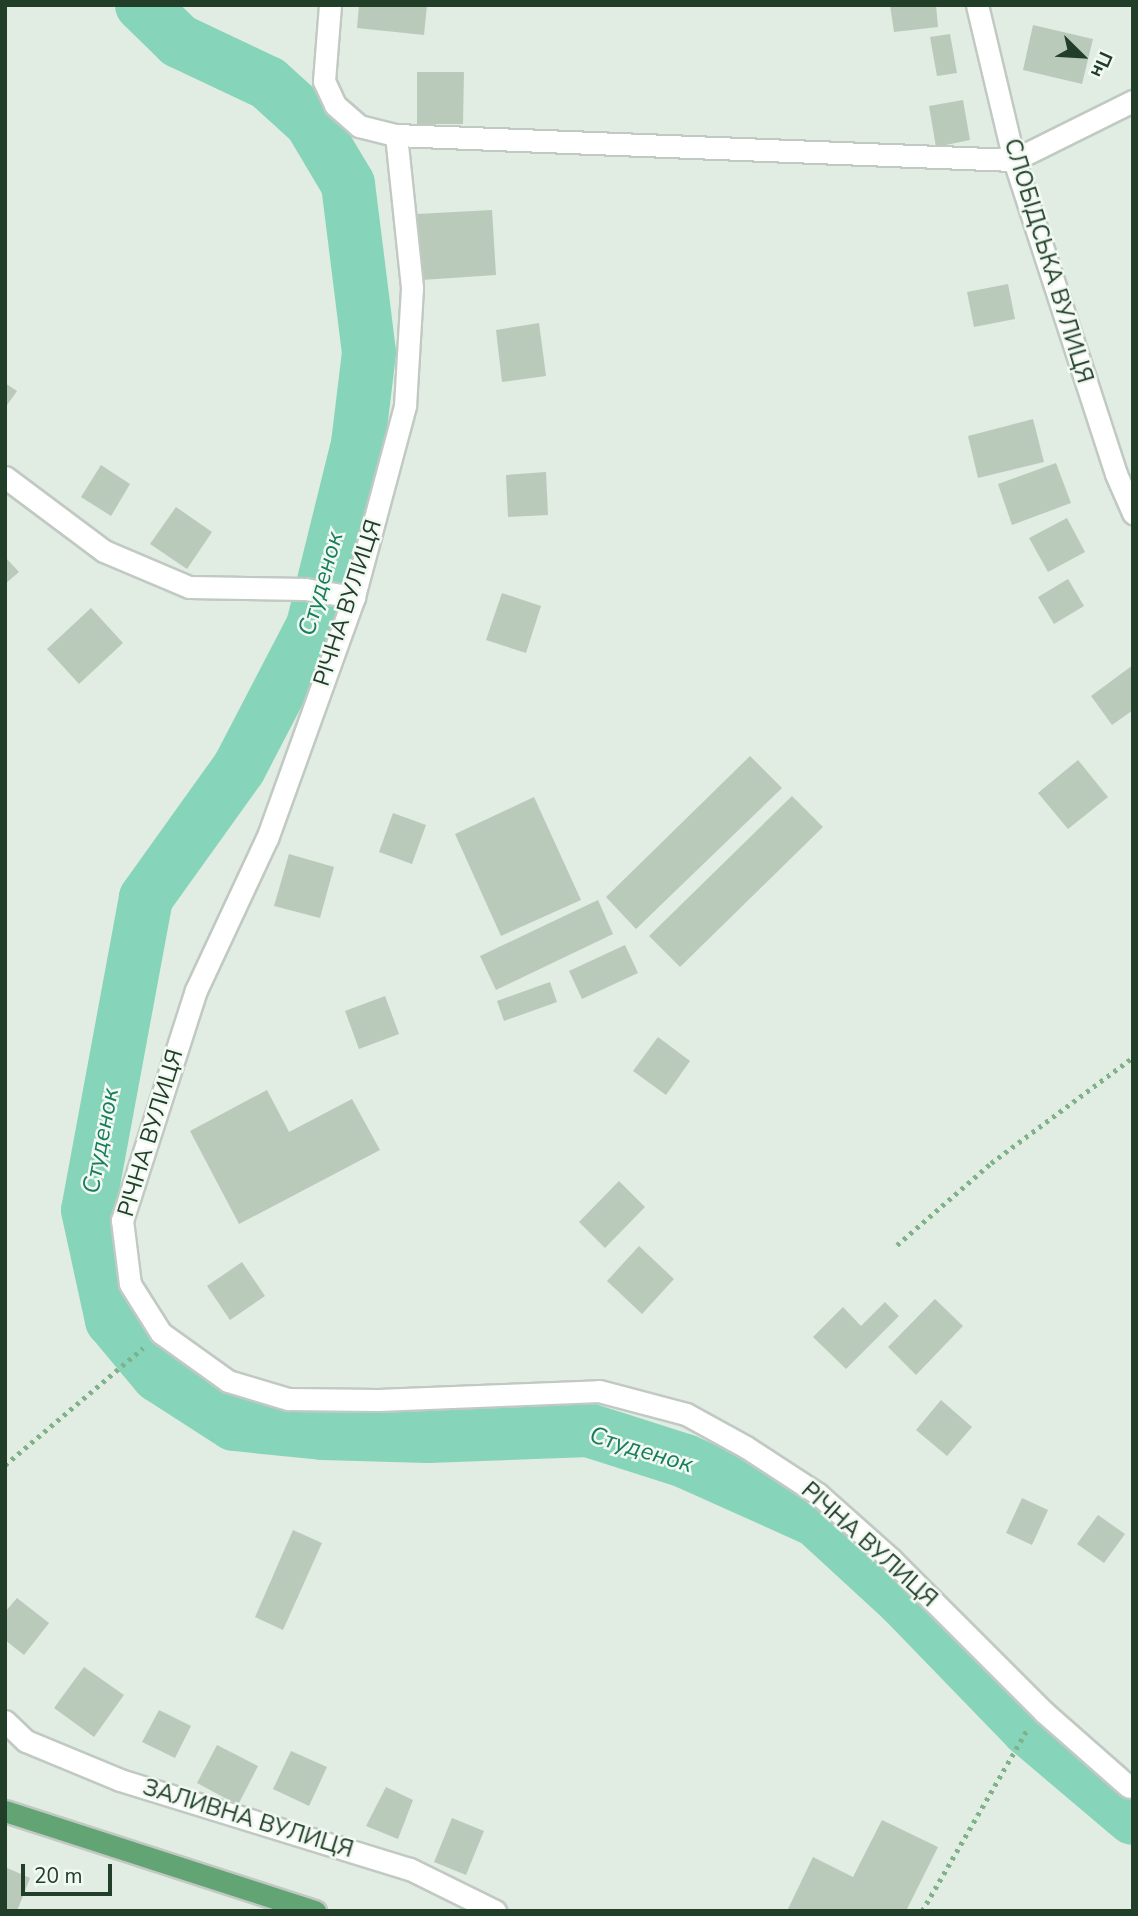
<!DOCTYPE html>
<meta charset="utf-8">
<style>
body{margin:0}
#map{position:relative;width:1138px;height:1916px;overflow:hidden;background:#e1ece2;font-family:"Nunito Sans",sans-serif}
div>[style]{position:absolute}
.river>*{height:54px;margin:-27px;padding:0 27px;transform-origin:27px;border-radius:27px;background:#86d4ba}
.building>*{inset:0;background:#b9cabb}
.path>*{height:4.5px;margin-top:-2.25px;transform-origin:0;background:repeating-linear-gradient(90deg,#80b28a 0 3.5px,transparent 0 8.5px)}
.roads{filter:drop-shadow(2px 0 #c1c9c3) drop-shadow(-2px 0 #c1c9c3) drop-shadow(0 2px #c1c9c3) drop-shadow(0 -2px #c1c9c3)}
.minor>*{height:21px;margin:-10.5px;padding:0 10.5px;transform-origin:10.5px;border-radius:10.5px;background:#fff}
.primary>*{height:21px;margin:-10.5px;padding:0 10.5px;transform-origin:10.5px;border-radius:10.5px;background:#63a474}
span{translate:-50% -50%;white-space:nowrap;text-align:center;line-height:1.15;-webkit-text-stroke:5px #f2f9f2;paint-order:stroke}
.street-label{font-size:23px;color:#203e28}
.water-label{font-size:24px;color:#177d5c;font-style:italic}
.frame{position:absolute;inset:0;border:7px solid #203e28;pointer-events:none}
.north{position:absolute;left:1047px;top:21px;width:70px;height:70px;-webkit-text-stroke:5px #f2f9f2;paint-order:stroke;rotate:114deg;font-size:19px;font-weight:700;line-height:28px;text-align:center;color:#203e28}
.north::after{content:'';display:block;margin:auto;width:24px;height:32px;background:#203e28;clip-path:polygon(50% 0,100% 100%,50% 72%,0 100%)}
.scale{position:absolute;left:21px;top:1864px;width:91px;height:32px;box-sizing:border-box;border:4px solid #203e28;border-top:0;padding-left:9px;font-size:21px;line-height:24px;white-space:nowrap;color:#203e28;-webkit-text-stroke:5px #f2f9f2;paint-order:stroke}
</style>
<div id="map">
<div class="river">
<div style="left:142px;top:5px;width:52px;rotate:44.2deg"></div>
<div style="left:179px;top:41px;width:98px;rotate:25.3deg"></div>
<div style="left:268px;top:83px;width:58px;rotate:42.2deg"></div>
<div style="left:311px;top:122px;width:72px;rotate:59.2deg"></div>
<div style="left:348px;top:184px;width:170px;rotate:82.9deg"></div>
<div style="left:369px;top:353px;width:92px;rotate:96.9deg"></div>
<div style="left:358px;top:444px;width:187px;rotate:103.9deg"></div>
<div style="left:313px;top:626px;width:160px;rotate:117.5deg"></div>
<div style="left:239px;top:768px;width:160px;rotate:125.6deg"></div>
<div style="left:146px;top:898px;width:317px;rotate:100.5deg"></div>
<div style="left:88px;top:1210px;width:113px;rotate:77.7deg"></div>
<div style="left:112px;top:1320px;width:72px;rotate:50.1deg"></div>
<div style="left:158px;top:1375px;width:90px;rotate:32.8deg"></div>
<div style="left:234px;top:1424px;width:89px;rotate:5.8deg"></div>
<div style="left:323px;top:1433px;width:105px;rotate:1.6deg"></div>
<div style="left:428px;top:1436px;width:160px;rotate:-2.1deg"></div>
<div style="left:588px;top:1430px;width:102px;rotate:17.7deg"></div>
<div style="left:685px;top:1461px;width:144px;rotate:24.2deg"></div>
<div style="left:816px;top:1520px;width:120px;rotate:42.6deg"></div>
<div style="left:904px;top:1601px;width:180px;rotate:45.9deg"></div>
<div style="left:1029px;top:1730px;width:136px;rotate:40.2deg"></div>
</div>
<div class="building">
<div style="clip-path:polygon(359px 5px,427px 5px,424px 35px,357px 28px)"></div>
<div style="clip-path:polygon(890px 5px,936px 5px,938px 27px,894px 32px)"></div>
<div style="clip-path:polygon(1033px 25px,1093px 39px,1082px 84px,1023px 70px)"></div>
<div style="clip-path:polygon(950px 34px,957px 73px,937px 76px,930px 37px)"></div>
<div style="clip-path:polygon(417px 72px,464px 72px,463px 124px,417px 124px)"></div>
<div style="clip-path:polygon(963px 100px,970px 140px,936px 147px,929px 106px)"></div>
<div style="clip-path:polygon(492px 210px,496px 275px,421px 280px,417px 214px)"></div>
<div style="clip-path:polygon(1008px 284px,1015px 319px,974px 327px,967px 292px)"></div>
<div style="clip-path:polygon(539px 323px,546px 376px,502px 382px,496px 330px)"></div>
<div style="clip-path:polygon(5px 383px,17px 391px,5px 408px)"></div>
<div style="clip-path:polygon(1033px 419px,1044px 462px,978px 478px,968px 436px)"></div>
<div style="clip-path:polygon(1056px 463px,1071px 503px,1012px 525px,998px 484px)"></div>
<div style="clip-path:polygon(101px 465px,130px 484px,111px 516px,81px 497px)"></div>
<div style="clip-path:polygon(546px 472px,548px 515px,508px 517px,506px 475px)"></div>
<div style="clip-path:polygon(176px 507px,212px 532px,187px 569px,150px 544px)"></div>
<div style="clip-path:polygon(1067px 518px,1085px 552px,1048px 572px,1029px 538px)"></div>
<div style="clip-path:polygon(5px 557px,19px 572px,5px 584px)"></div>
<div style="clip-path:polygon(1068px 579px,1084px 606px,1054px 624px,1038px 597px)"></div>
<div style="clip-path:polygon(502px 593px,541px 606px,526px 653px,486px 640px)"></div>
<div style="clip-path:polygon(91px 608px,123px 643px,79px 684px,47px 649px)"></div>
<div style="clip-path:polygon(1133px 665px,1133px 710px,1112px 725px,1091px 696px)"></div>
<div style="clip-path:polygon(750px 756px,782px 788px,636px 929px,606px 897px)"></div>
<div style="clip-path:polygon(1078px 760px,1108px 797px,1068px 829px,1038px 793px)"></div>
<div style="clip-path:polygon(792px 796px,823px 827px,680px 967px,649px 936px)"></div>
<div style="clip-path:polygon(534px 797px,581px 900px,501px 936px,455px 834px)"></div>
<div style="clip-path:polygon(393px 813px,426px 825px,412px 864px,379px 852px)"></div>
<div style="clip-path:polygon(289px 854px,334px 867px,320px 918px,274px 906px)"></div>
<div style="clip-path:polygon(598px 900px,613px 934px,496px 990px,480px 956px)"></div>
<div style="clip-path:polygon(625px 945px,638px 973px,582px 999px,569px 971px)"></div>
<div style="clip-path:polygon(550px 982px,557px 1002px,504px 1021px,497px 1001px)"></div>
<div style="clip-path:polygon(385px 996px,399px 1034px,359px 1049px,345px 1011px)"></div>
<div style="clip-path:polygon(658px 1037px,690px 1061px,666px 1095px,633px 1071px)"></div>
<div style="clip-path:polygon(267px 1090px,289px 1132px,352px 1099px,380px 1150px,239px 1224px,190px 1131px)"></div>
<div style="clip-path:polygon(619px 1181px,645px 1207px,605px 1248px,579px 1222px)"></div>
<div style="clip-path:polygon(639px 1246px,674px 1279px,642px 1314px,607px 1281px)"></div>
<div style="clip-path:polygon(242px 1262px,265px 1296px,230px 1320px,207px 1286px)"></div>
<div style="clip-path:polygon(935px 1299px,963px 1326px,916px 1375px,888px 1347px)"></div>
<div style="clip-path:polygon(885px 1302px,899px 1316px,846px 1369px,813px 1337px,843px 1307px,861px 1326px)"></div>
<div style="clip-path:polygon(941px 1400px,972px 1427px,947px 1456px,916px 1430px)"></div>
<div style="clip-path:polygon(1022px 1498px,1048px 1510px,1032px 1545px,1006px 1533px)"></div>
<div style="clip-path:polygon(1098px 1515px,1125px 1534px,1104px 1563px,1077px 1544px)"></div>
<div style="clip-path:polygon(293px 1530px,322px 1543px,283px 1630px,255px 1617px)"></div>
<div style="clip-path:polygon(17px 1598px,49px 1623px,24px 1655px,5px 1640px,5px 1612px)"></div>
<div style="clip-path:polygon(84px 1667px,124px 1695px,94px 1737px,54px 1708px)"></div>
<div style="clip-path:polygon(159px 1710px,191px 1726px,175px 1758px,142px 1742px)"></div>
<div style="clip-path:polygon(217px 1745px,258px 1766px,238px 1805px,197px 1783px)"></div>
<div style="clip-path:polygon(291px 1751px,327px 1767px,309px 1806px,273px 1789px)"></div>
<div style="clip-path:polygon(386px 1787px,413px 1800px,398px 1839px,366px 1826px)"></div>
<div style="clip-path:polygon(452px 1818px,484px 1831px,466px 1875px,434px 1862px)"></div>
<div style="clip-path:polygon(882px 1820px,938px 1847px,906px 1911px,787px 1911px,813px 1857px,853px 1877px)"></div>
<div style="clip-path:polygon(5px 1867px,30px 1878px,17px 1911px,5px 1911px)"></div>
</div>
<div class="path">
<div style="left:897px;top:1245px;width:125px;rotate:-41.1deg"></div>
<div style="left:991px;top:1163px;width:177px;rotate:-36.7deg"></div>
<div style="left:5px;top:1465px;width:181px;rotate:-40.3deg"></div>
<div style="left:922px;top:1911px;width:209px;rotate:-59.9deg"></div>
</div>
<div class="roads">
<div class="minor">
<div style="left:330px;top:5px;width:76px;rotate:94.5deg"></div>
<div style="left:324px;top:81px;width:26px;rotate:65deg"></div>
<div style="left:335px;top:105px;width:32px;rotate:41deg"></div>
<div style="left:359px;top:126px;width:38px;rotate:14deg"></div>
<div style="left:396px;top:135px;width:154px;rotate:84deg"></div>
<div style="left:412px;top:288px;width:118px;rotate:93.4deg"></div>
<div style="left:405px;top:406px;width:198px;rotate:105deg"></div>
<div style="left:354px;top:597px;width:256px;rotate:109.8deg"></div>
<div style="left:267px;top:838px;width:168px;rotate:115deg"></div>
<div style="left:196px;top:990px;width:242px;rotate:107.8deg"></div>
<div style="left:122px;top:1220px;width:64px;rotate:82.9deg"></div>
<div style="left:130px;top:1284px;width:58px;rotate:57.7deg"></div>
<div style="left:161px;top:1333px;width:82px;rotate:35.6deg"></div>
<div style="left:228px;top:1381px;width:63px;rotate:16.7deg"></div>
<div style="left:288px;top:1399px;width:90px;rotate:0.6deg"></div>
<div style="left:378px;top:1400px;width:221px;rotate:-2.3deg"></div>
<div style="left:599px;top:1391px;width:90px;rotate:14.8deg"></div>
<div style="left:686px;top:1414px;width:68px;rotate:28.8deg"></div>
<div style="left:746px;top:1447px;width:86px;rotate:33.1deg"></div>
<div style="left:818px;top:1494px;width:98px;rotate:41.7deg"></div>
<div style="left:891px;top:1559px;width:216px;rotate:45deg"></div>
<div style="left:1044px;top:1712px;width:113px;rotate:41.4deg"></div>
<div style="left:977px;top:5px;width:159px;rotate:76.6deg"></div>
<div style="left:1014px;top:160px;width:330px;rotate:72deg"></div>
<div style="left:1116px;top:474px;width:43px;rotate:66.4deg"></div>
<div style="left:396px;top:135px;width:619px;rotate:2.32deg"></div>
<div style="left:1014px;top:160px;width:133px;rotate:-26.4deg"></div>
<div style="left:5px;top:477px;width:124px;rotate:36.8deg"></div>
<div style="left:104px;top:551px;width:92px;rotate:23deg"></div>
<div style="left:189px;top:587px;width:116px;rotate:1deg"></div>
<div style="left:305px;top:589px;width:50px;rotate:9.3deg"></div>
<div style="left:5px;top:1721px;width:29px;rotate:44deg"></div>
<div style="left:26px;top:1741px;width:102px;rotate:22.5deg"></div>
<div style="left:120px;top:1780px;width:303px;rotate:17.1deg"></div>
<div style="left:410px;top:1869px;width:95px;rotate:26.3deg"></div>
</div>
<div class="primary">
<div style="left:5px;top:1811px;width:326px;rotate:17.9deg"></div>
</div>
</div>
<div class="street-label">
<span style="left:1048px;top:261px;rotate:73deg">СЛОБІДСЬКА ВУЛИЦЯ</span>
<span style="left:348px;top:603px;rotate:-72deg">РІЧНА ВУЛИЦЯ</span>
<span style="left:151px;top:1133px;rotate:-73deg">РІЧНА ВУЛИЦЯ</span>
<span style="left:869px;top:1545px;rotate:42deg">РІЧНА ВУЛИЦЯ</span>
<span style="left:248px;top:1819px;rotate:17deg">ЗАЛИВНА ВУЛИЦЯ</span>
</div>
<div class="water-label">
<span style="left:321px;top:584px;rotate:-74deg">Студенок</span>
<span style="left:101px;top:1141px;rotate:-79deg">Студенок</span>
<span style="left:641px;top:1450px;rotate:17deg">Студенок</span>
</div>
<div class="frame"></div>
<div class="north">Пн</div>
<div class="scale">20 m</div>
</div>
